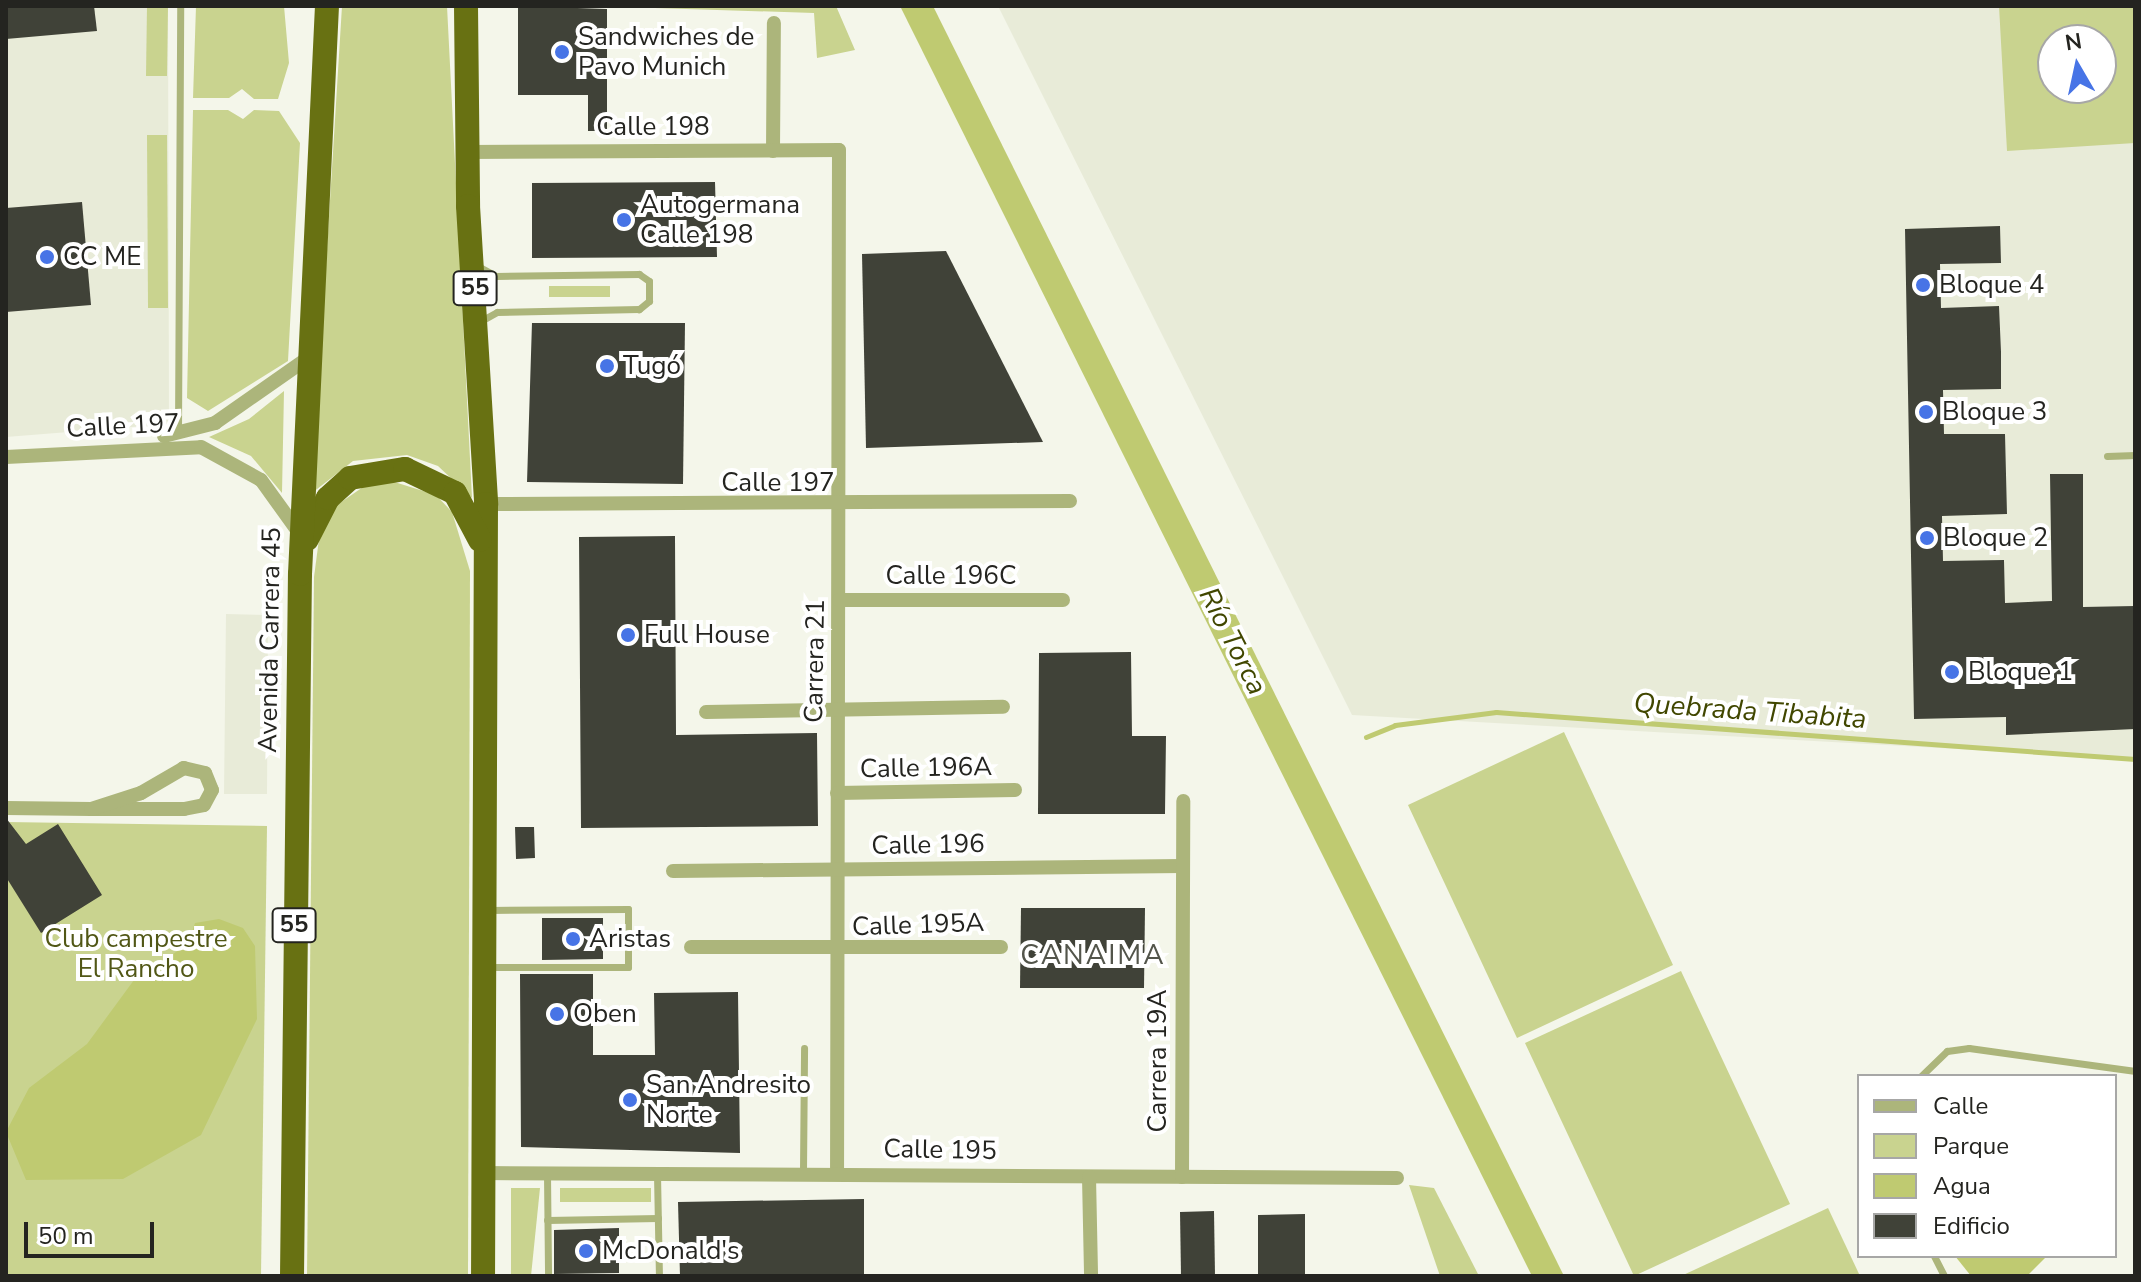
<!DOCTYPE html>
<meta charset="utf-8">
<style>
body{margin:0}
#map{position:relative;width:2141px;height:1282px;overflow:hidden;background:#f4f6ea;font-family:"Nunito Sans",sans-serif}
div>[style]{position:absolute}
.built>*{inset:0;background:#e8ebd8}
.green>*{inset:0;background:#c9d38f}
.water>*{inset:0;background:#bfca71}
.stream>*{height:5px;margin:-2.5px;padding:0 2.5px;transform-origin:2.5px;border-radius:2.5px;background:#bfca71}
.building>*{inset:0;background:#404238}
.service>*{height:7px;margin:-3.5px;padding:0 3.5px;transform-origin:3.5px;border-radius:3.5px;background:#acb57b}
.minor>*{height:14px;margin:-7px;padding:0 7px;transform-origin:7px;border-radius:7px;background:#acb57b}
.trunk>*{height:24px;margin:-12px;padding:0 12px;transform-origin:12px;border-radius:12px;background:#687112}
.dots>*{width:22px;height:22px;translate:-50% -50%;box-sizing:border-box;border:4px solid #fff;border-radius:50%}
span{translate:-50% -50%;white-space:nowrap;text-align:center;line-height:1.15;-webkit-text-stroke:8px #fff;paint-order:stroke}
.shield-label span{padding:2px 6px;background:#fff;border:2px solid;border-radius:6px;-webkit-text-stroke-width:0}
.shield-label{font-size:24px;color:#242420;font-weight:700}
.poi-label{font-size:26px;color:#242420}
.left{translate:0 -50%;text-align:left}
.street-label{font-size:26px;color:#242420}
.park-label{font-size:26px;color:#515716}
.water-label{font-size:28px;color:#414700;font-style:italic}
.neighbourhood-label{font-size:28px;color:#53554b;letter-spacing:2px}
.frame{position:absolute;inset:0;border:8px solid #242420;pointer-events:none}
.legend{position:absolute;left:1857px;top:1074px;width:260px;height:184px;box-sizing:border-box;background:#fff;border:2px solid #a7a7a6;margin:0;padding:10px 14px;list-style:none;font-size:24px;color:#242420}
.legend li{display:flex;align-items:center;gap:16px;height:40px}
.legend b{width:40px;border:2px solid #a7a7a6}
.north{position:absolute;left:2037px;top:24px;width:80px;height:80px;box-sizing:border-box;background:#fff;border:2px solid #a7a7a6;border-radius:50%;rotate:351deg;font-size:22px;font-weight:700;line-height:32px;text-align:center;color:#242420}
.north::after{content:'';display:block;margin:auto;width:28px;height:36px;background:#4774e6;clip-path:polygon(50% 0,100% 100%,50% 72%,0 100%)}
.scale{position:absolute;left:24px;top:1222px;width:130px;height:36px;box-sizing:border-box;border:4px solid #242420;border-top:0;padding-left:10px;font-size:24px;line-height:28px;white-space:nowrap;color:#242420;-webkit-text-stroke:6px #fff;paint-order:stroke}
</style>
<div id="map">
<div class="built">
<div style="clip-path:polygon(6px 6px,168px 6px,169px 424px,6px 437px)"></div>
<div style="clip-path:polygon(evenodd,998px 6px,2135px 6px,2135px 759px,1352px 715px,998px 6px,2053px 40px,2101px 40px,2101px 88px,2053px 88px,2053px 40px)"></div>
<div style="clip-path:polygon(226px 614px,268px 615px,267px 794px,224px 794px)"></div>
</div>
<div class="green">
<div style="clip-path:polygon(147px 6px,168px 6px,167px 76px,146px 76px)"></div>
<div style="clip-path:polygon(196px 6px,284px 6px,289px 63px,278px 99px,254px 99px,242px 89px,229px 98px,193px 98px)"></div>
<div style="clip-path:polygon(342px 6px,447px 6px,472px 498px,438px 466px,407px 455px,353px 461px,312px 493px)"></div>
<div style="clip-path:polygon(592px 6px,836px 6px,855px 50px,817px 58px,814px 13px)"></div>
<div style="clip-path:polygon(evenodd,1999px 6px,2135px 6px,2135px 143px,2007px 151px,1999px 6px,2053px 40px,2101px 40px,2101px 88px,2053px 88px,2053px 40px)"></div>
<div style="clip-path:polygon(193px 110px,228px 110px,243px 119px,254px 110px,279px 111px,300px 143px,288px 361px,208px 411px,187px 398px)"></div>
<div style="clip-path:polygon(147px 135px,167px 135px,168px 308px,148px 308px)"></div>
<div style="clip-path:polygon(549px 286px,610px 286px,610px 297px,549px 297px)"></div>
<div style="clip-path:polygon(284px 391px,282px 493px,251px 456px,209px 437px,249px 419px)"></div>
<div style="clip-path:polygon(388px 480px,436px 495px,452px 512px,470px 571px,468px 1276px,307px 1276px,314px 577px,319px 539px,334px 507px,366px 485px)"></div>
<div style="clip-path:polygon(1564px 732px,1673px 965px,1517px 1038px,1408px 805px)"></div>
<div style="clip-path:polygon(6px 822px,267px 826px,261px 1276px,6px 1276px)"></div>
<div style="clip-path:polygon(1681px 971px,1790px 1204px,1634px 1276px,1525px 1043px)"></div>
<div style="clip-path:polygon(1409px 1185px,1434px 1188px,1479px 1276px,1440px 1276px)"></div>
<div style="clip-path:polygon(511px 1188px,540px 1188px,531px 1276px,511px 1276px)"></div>
<div style="clip-path:polygon(560px 1188px,651px 1188px,651px 1202px,560px 1202px)"></div>
<div style="clip-path:polygon(1828px 1208px,1860px 1276px,1681px 1276px)"></div>
</div>
<div class="water">
<div style="clip-path:polygon(900px 6px,933px 6px,1564px 1276px,1532px 1276px)"></div>
<div style="clip-path:polygon(219px 919px,243px 928px,255px 946px,257px 1019px,201px 1135px,123px 1179px,26px 1180px,6px 1132px,29px 1088px,87px 1044px,134px 980px,188px 944px,195px 923px)"></div>
<div style="clip-path:polygon(1955px 1256px,2047px 1256px,2027px 1276px,1971px 1276px)"></div>
</div>
<div class="stream">
<div style="left:1366px;top:737px;width:31px;rotate:-22deg"></div>
<div style="left:1395px;top:725px;width:102px;rotate:-7.3deg"></div>
<div style="left:1496px;top:712px;width:641px;rotate:4.21deg"></div>
</div>
<div class="building">
<div style="clip-path:polygon(6px 6px,94px 6px,97px 31px,6px 39px)"></div>
<div style="clip-path:polygon(518px 6px,607px 9px,607px 131px,588px 131px,588px 95px,518px 95px)"></div>
<div style="clip-path:polygon(715px 182px,717px 257px,532px 258px,532px 183px)"></div>
<div style="clip-path:polygon(82px 202px,91px 305px,6px 312px,6px 208px)"></div>
<div style="clip-path:polygon(2000px 226px,2001px 263px,1940px 264px,1941px 308px,1999px 306px,2001px 352px,2001px 389px,1943px 390px,1944px 434px,2005px 434px,2007px 514px,1942px 516px,1943px 561px,2004px 560px,2005px 603px,2052px 601px,2050px 474px,2083px 474px,2083px 607px,2135px 606px,2135px 729px,2006px 735px,2006px 717px,1914px 719px,1905px 229px)"></div>
<div style="clip-path:polygon(946px 251px,977px 312px,1043px 442px,866px 448px,862px 254px)"></div>
<div style="clip-path:polygon(532px 323px,685px 323px,683px 484px,527px 482px)"></div>
<div style="clip-path:polygon(675px 536px,676px 735px,817px 733px,818px 826px,581px 828px,579px 537px)"></div>
<div style="clip-path:polygon(1131px 652px,1132px 736px,1166px 736px,1165px 814px,1038px 814px,1039px 653px)"></div>
<div style="clip-path:polygon(6px 818px,26px 844px,58px 824px,102px 895px,41px 933px,6px 877px)"></div>
<div style="clip-path:polygon(515px 827px,534px 827px,535px 858px,516px 859px)"></div>
<div style="clip-path:polygon(1021px 908px,1145px 908px,1144px 988px,1020px 988px)"></div>
<div style="clip-path:polygon(542px 918px,603px 918px,603px 959px,542px 960px)"></div>
<div style="clip-path:polygon(520px 974px,593px 974px,593px 1055px,655px 1055px,654px 993px,738px 992px,740px 1153px,521px 1147px)"></div>
<div style="clip-path:polygon(864px 1199px,864px 1276px,680px 1276px,678px 1202px)"></div>
<div style="clip-path:polygon(1214px 1211px,1215px 1276px,1181px 1276px,1180px 1212px)"></div>
<div style="clip-path:polygon(1305px 1214px,1305px 1276px,1258px 1276px,1258px 1215px)"></div>
<div style="clip-path:polygon(619px 1228px,619px 1273px,554px 1274px,554px 1230px)"></div>
</div>
<div class="service">
<div style="left:476px;top:265px;width:23px;rotate:29deg"></div>
<div style="left:496px;top:276px;width:143px;rotate:-0.8deg"></div>
<div style="left:639px;top:274px;width:12px;rotate:35deg"></div>
<div style="left:649px;top:281px;width:20px;rotate:90deg"></div>
<div style="left:649px;top:301px;width:13px;rotate:141deg"></div>
<div style="left:639px;top:309px;width:142px;rotate:178.8deg"></div>
<div style="left:497px;top:312px;width:21px;rotate:151deg"></div>
<div style="left:178px;top:432px;width:426px;rotate:-89.7deg"></div>
<div style="left:2107px;top:456px;width:28px;rotate:-2deg"></div>
<div style="left:488px;top:910px;width:140px;rotate:-0.4deg"></div>
<div style="left:628px;top:909px;width:58px;rotate:90deg"></div>
<div style="left:628px;top:967px;width:139px;rotate:180deg"></div>
<div style="left:1921px;top:1076px;width:36px;rotate:-44deg"></div>
<div style="left:1947px;top:1051px;width:22px;rotate:-8deg"></div>
<div style="left:1969px;top:1048px;width:168px;rotate:7.9deg"></div>
<div style="left:803px;top:1171px;width:123px;rotate:-89.5deg"></div>
<div style="left:547px;top:1174px;width:102px;rotate:89.4deg"></div>
<div style="left:657px;top:1174px;width:102px;rotate:88.9deg"></div>
<div style="left:547px;top:1220px;width:111px;rotate:-1deg"></div>
<div style="left:1934px;top:1256px;width:22px;rotate:63deg"></div>
</div>
<div class="minor">
<div style="left:773px;top:151px;width:128px;rotate:-89.6deg"></div>
<div style="left:467px;top:152px;width:372px;rotate:-0.3deg"></div>
<div style="left:839px;top:150px;width:1021px;rotate:90.11deg"></div>
<div style="left:164px;top:436px;width:53px;rotate:-14.3deg"></div>
<div style="left:215px;top:423px;width:110px;rotate:-35deg"></div>
<div style="left:6px;top:457px;width:195px;rotate:-2.9deg"></div>
<div style="left:201px;top:447px;width:68px;rotate:28.8deg"></div>
<div style="left:261px;top:480px;width:67px;rotate:54.2deg"></div>
<div style="left:486px;top:504px;width:584px;rotate:-0.29deg"></div>
<div style="left:839px;top:600px;width:224px"></div>
<div style="left:706px;top:712px;width:297px;rotate:-1deg"></div>
<div style="left:837px;top:793px;width:178px;rotate:-1deg"></div>
<div style="left:6px;top:808px;width:85px;rotate:0.7deg"></div>
<div style="left:91px;top:809px;width:93px"></div>
<div style="left:184px;top:809px;width:20px;rotate:-11deg"></div>
<div style="left:204px;top:805px;width:17px;rotate:-62deg"></div>
<div style="left:212px;top:790px;width:18px;rotate:-112deg"></div>
<div style="left:205px;top:773px;width:22px;rotate:-167deg"></div>
<div style="left:184px;top:768px;width:50px;rotate:149.8deg"></div>
<div style="left:141px;top:793px;width:52px;rotate:162.3deg"></div>
<div style="left:673px;top:871px;width:510px;rotate:-0.56deg"></div>
<div style="left:691px;top:947px;width:310px"></div>
<div style="left:482px;top:1173px;width:915px;rotate:0.31deg"></div>
<div style="left:1089px;top:1177px;width:99px;rotate:88.8deg"></div>
<div style="left:1182px;top:1177px;width:376px;rotate:-89.8deg"></div>
</div>
<div class="trunk">
<div style="left:466px;top:6px;width:200px;rotate:89.4deg"></div>
<div style="left:468px;top:206px;width:299px;rotate:86.5deg"></div>
<div style="left:486px;top:504px;width:772px;rotate:90.22deg"></div>
<div style="left:307px;top:539px;width:46px;rotate:-62.9deg"></div>
<div style="left:328px;top:498px;width:30px;rotate:-42deg"></div>
<div style="left:350px;top:478px;width:56px;rotate:-9.3deg"></div>
<div style="left:405px;top:469px;width:55px;rotate:25.6deg"></div>
<div style="left:455px;top:493px;width:53px;rotate:62deg"></div>
<div style="left:292px;top:1276px;width:702px;rotate:-89.35deg"></div>
<div style="left:300px;top:574px;width:569px;rotate:-87.28deg"></div>
</div>
<div class="dots">
<div style="left:562px;top:52px;background:#4774e6"></div>
<div style="left:624px;top:220px;background:#4774e6"></div>
<div style="left:47px;top:257px;background:#4774e6"></div>
<div style="left:1923px;top:285px;background:#4774e6"></div>
<div style="left:607px;top:366px;background:#4774e6"></div>
<div style="left:1926px;top:412px;background:#4774e6"></div>
<div style="left:1927px;top:538px;background:#4774e6"></div>
<div style="left:628px;top:635px;background:#4774e6"></div>
<div style="left:1952px;top:672px;background:#4774e6"></div>
<div style="left:573px;top:939px;background:#4774e6"></div>
<div style="left:557px;top:1014px;background:#4774e6"></div>
<div style="left:630px;top:1100px;background:#4774e6"></div>
<div style="left:586px;top:1251px;background:#4774e6"></div>
</div>
<div class="shield-label">
<span style="left:475px;top:288px">55</span>
<span style="left:294px;top:925px">55</span>
</div>
<div class="poi-label">
<span class="left" style="left:578px;top:52px">Sandwiches de<br>Pavo Munich</span>
<span class="left" style="left:640px;top:220px">Autogermana<br>Calle 198</span>
<span class="left" style="left:63px;top:257px">CC ME</span>
<span class="left" style="left:1939px;top:285px">Bloque 4</span>
<span class="left" style="left:623px;top:366px">Tugó</span>
<span class="left" style="left:1942px;top:412px">Bloque 3</span>
<span class="left" style="left:1943px;top:538px">Bloque 2</span>
<span class="left" style="left:644px;top:635px">Full House</span>
<span class="left" style="left:1968px;top:672px">Bloque 1</span>
<span class="left" style="left:589px;top:939px">Aristas</span>
<span class="left" style="left:573px;top:1014px">Oben</span>
<span class="left" style="left:646px;top:1100px">San Andresito<br>Norte</span>
<span class="left" style="left:602px;top:1251px">McDonald's</span>
</div>
<div class="street-label">
<span style="left:653px;top:127px">Calle 198</span>
<span style="left:123px;top:426px;rotate:-3deg">Calle 197</span>
<span style="left:778px;top:483px">Calle 197</span>
<span style="left:951px;top:576px">Calle 196C</span>
<span style="left:270px;top:640px;rotate:-89deg">Avenida Carrera 45</span>
<span style="left:815px;top:661px;rotate:-89deg">Carrera 21</span>
<span style="left:926px;top:768px;rotate:-1deg">Calle 196A</span>
<span style="left:928px;top:845px;rotate:-1deg">Calle 196</span>
<span style="left:918px;top:925px;rotate:-2deg">Calle 195A</span>
<span style="left:1158px;top:1061px;rotate:-90deg">Carrera 19A</span>
<span style="left:940px;top:1150px;rotate:1deg">Calle 195</span>
</div>
<div class="park-label">
<span style="left:136px;top:954px">Club campestre<br>El Rancho</span>
</div>
<div class="water-label">
<span style="left:1233px;top:641px;rotate:63deg">Río Torca</span>
<span style="left:1750px;top:711px;rotate:4deg">Quebrada Tibabita</span>
</div>
<div class="neighbourhood-label">
<span style="left:1093px;top:955px">CANAIMA</span>
</div>
<div class="frame"></div>
<ul class="legend">
<li><b style="height:10px;background:#acb57b"></b>Calle</li>
<li><b style="height:22px;background:#c9d38f"></b>Parque</li>
<li><b style="height:22px;background:#bfca71"></b>Agua</li>
<li><b style="height:22px;background:#404238"></b>Edificio</li>
</ul>
<div class="north">N</div>
<div class="scale">50 m</div>
</div>
